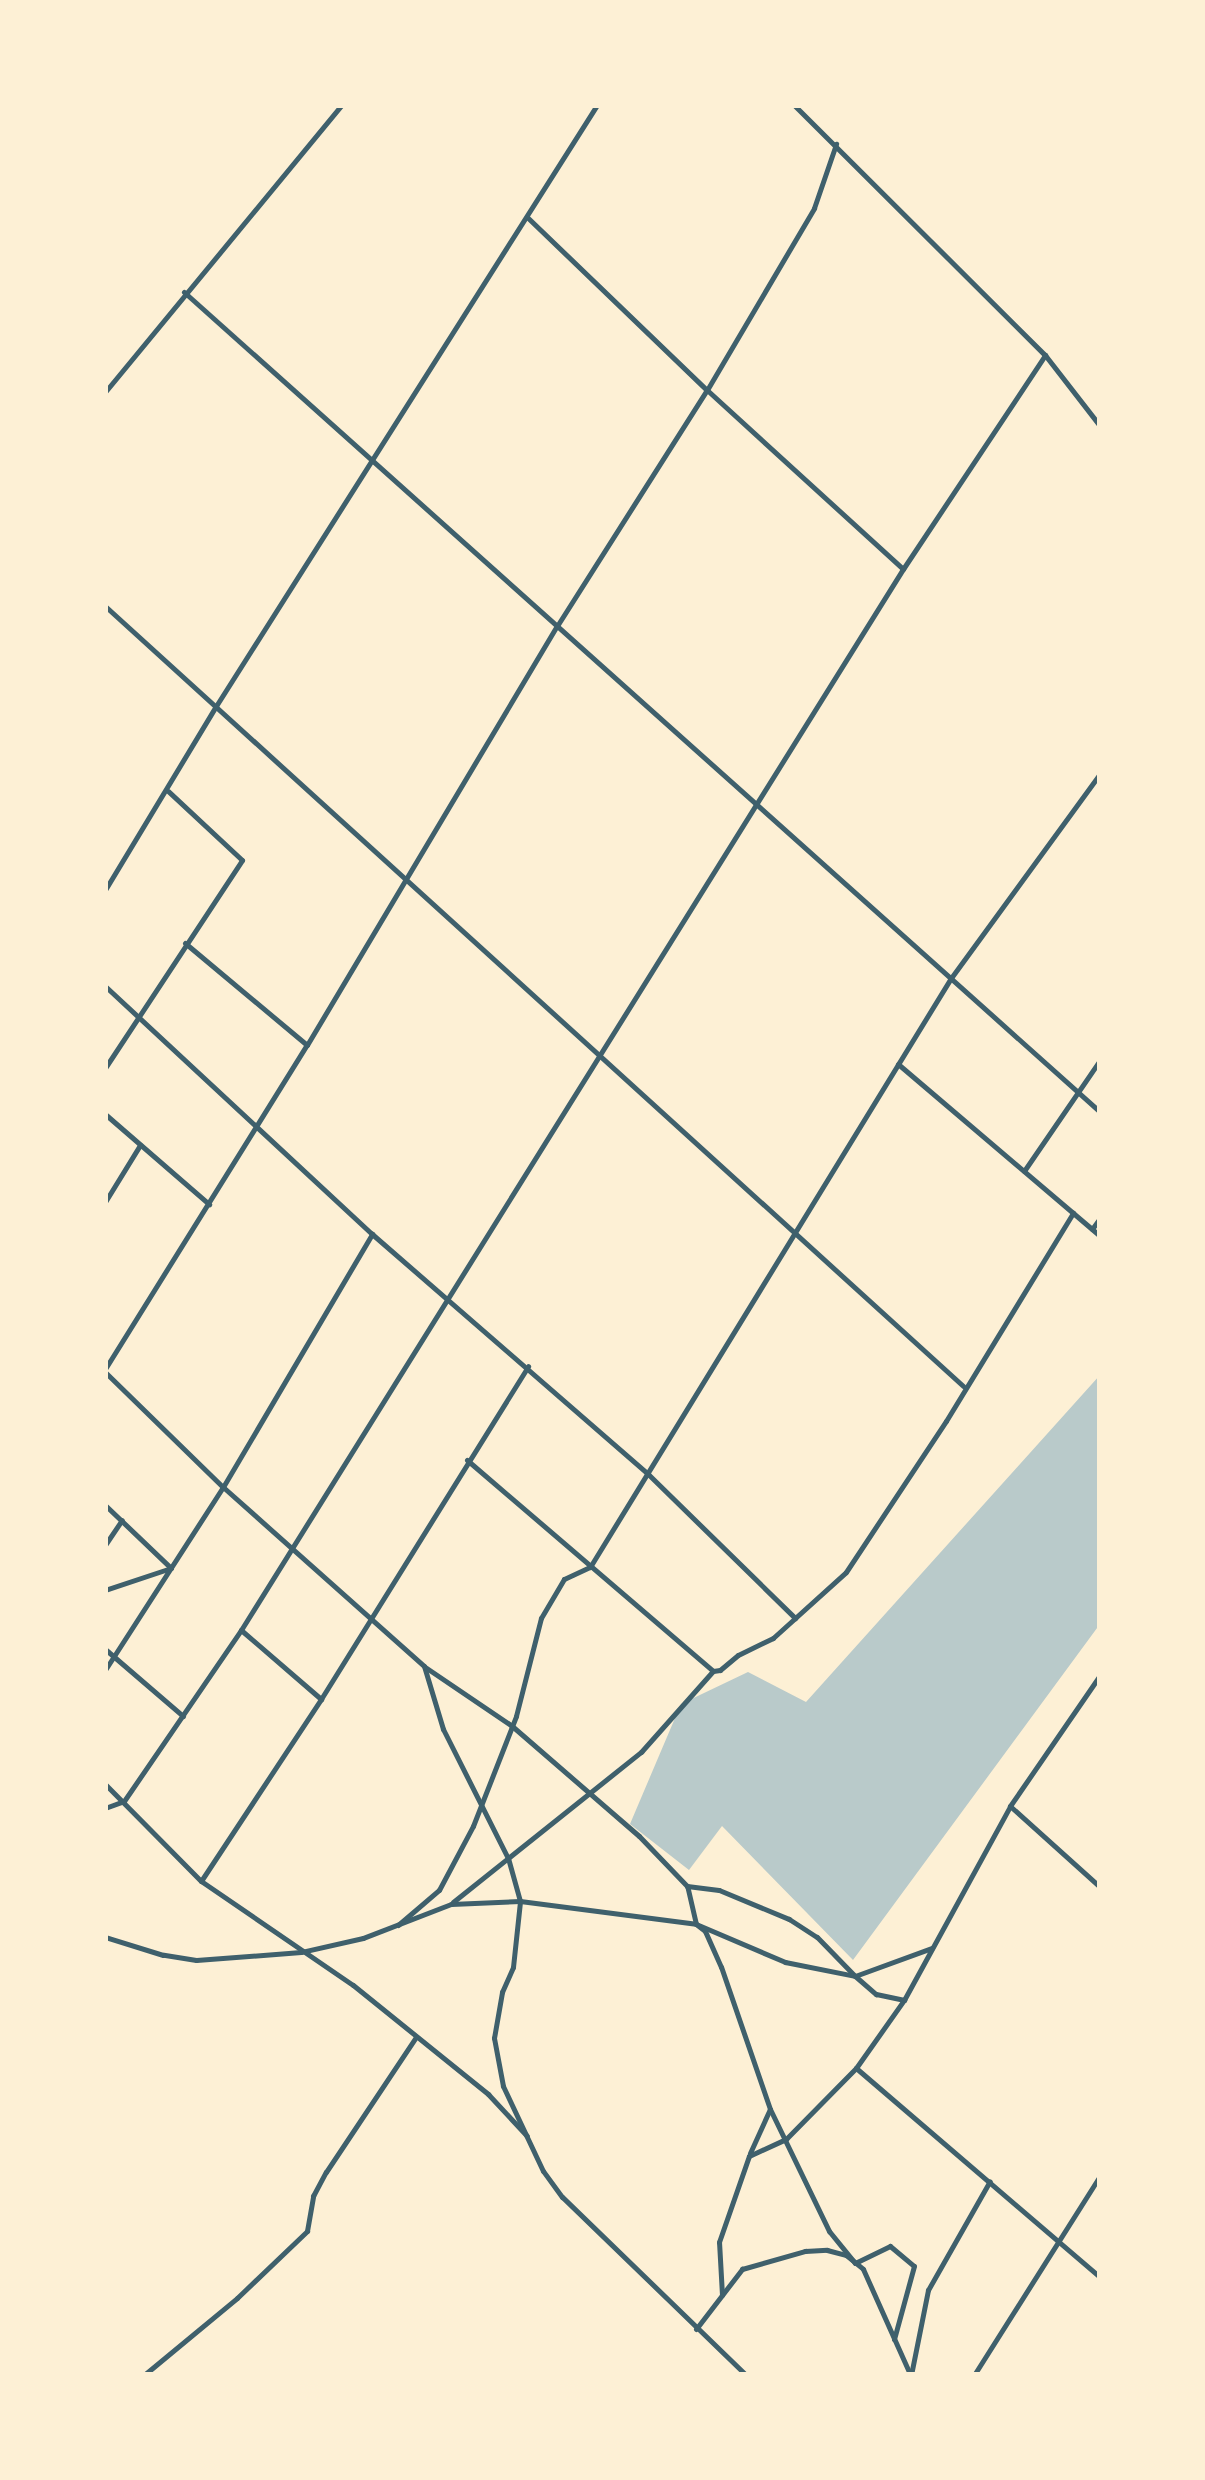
<!DOCTYPE html>
<style>
body{margin:0}
#map{position:relative;width:1205px;height:2480px;overflow:hidden;background:#fdf0d5;font-family:Helvetica,sans-serif}
div>[style]{position:absolute}
.green>*{inset:0;background:#b9caca}
.minor>*{height:5px;margin:-2.5px;padding:0 2.5px;transform-origin:2.5px;border-radius:2.5px;background:#3f606c}
span{translate:-50% -50%;white-space:nowrap;text-align:center;line-height:1.15;-webkit-text-stroke:8px #fdf0d5;paint-order:stroke}
.frame{position:absolute;inset:0;border:108px solid #fdf0d5;pointer-events:none}
</style>
<div id="map">
<div class="green">
<div style="clip-path:polygon(1100px 1375px,1100px 1624px,853px 1960px,722px 1826px,689px 1870px,630px 1824px,681px 1704px,748px 1672px,806px 1702px)"></div>
</div>
<div class="minor">
<div style="left:794px;top:105px;width:354px;rotate:44.9deg"></div>
<div style="left:1045px;top:355px;width:90px;rotate:52.2deg"></div>
<div style="left:527px;top:217px;width:250px;rotate:43.9deg"></div>
<div style="left:707px;top:390px;width:265px;rotate:42.4deg"></div>
<div style="left:184px;top:292px;width:1229px;rotate:41.83deg"></div>
<div style="left:105px;top:392px;width:372px;rotate:-50.5deg"></div>
<div style="left:105px;top:606px;width:1160px;rotate:42.27deg"></div>
<div style="left:105px;top:890px;width:215px;rotate:-58.9deg"></div>
<div style="left:216px;top:706px;width:712px;rotate:-57.63deg"></div>
<div style="left:185px;top:943px;width:159px;rotate:39.9deg"></div>
<div style="left:105px;top:986px;width:364px;rotate:42.9deg"></div>
<div style="left:372px;top:1234px;width:366px;rotate:41deg"></div>
<div style="left:648px;top:1474px;width:206px;rotate:44.4deg"></div>
<div style="left:898px;top:1064px;width:265px;rotate:40.4deg"></div>
<div style="left:105px;top:1068px;width:249px;rotate:-56.6deg"></div>
<div style="left:242px;top:860px;width:101px;rotate:-137deg"></div>
<div style="left:105px;top:1114px;width:138px;rotate:40.9deg"></div>
<div style="left:1024px;top:1171px;width:135px;rotate:-55.6deg"></div>
<div style="left:105px;top:1202px;width:67px;rotate:-58.4deg"></div>
<div style="left:1092px;top:1229px;width:14px;rotate:-54deg"></div>
<div style="left:105px;top:1369px;width:382px;rotate:-58.1deg"></div>
<div style="left:307px;top:1045px;width:488px;rotate:-59.2deg"></div>
<div style="left:557px;top:626px;width:280px;rotate:-57.6deg"></div>
<div style="left:707px;top:390px;width:211px;rotate:-59.5deg"></div>
<div style="left:814px;top:208px;width:68px;rotate:-71deg"></div>
<div style="left:105px;top:1372px;width:165px;rotate:44.3deg"></div>
<div style="left:223px;top:1487px;width:269px;rotate:41.7deg"></div>
<div style="left:424px;top:1666px;width:66px;rotate:73.2deg"></div>
<div style="left:443px;top:1729px;width:144px;rotate:63.3deg"></div>
<div style="left:508px;top:1858px;width:45px;rotate:74.4deg"></div>
<div style="left:520px;top:1901px;width:69px;rotate:177.5deg"></div>
<div style="left:451px;top:1904px;width:94px;rotate:158.9deg"></div>
<div style="left:363px;top:1938px;width:64px;rotate:167.3deg"></div>
<div style="left:301px;top:1952px;width:105px;rotate:175.6deg"></div>
<div style="left:196px;top:1960px;width:33px;rotate:-171deg"></div>
<div style="left:163px;top:1955px;width:61px;rotate:-162.8deg"></div>
<div style="left:467px;top:1460px;width:324px;rotate:40.6deg"></div>
<div style="left:713px;top:1671px;width:7px;rotate:-8deg"></div>
<div style="left:720px;top:1670px;width:23px;rotate:-40deg"></div>
<div style="left:738px;top:1655px;width:39px;rotate:-26deg"></div>
<div style="left:773px;top:1638px;width:98px;rotate:-42.1deg"></div>
<div style="left:846px;top:1572px;width:181px;rotate:-56.5deg"></div>
<div style="left:946px;top:1421px;width:244px;rotate:-58.6deg"></div>
<div style="left:105px;top:1505px;width:91px;rotate:43.7deg"></div>
<div style="left:171px;top:1568px;width:70px;rotate:161.6deg"></div>
<div style="left:105px;top:1545px;width:30px;rotate:-56deg"></div>
<div style="left:241px;top:1630px;width:106px;rotate:40.8deg"></div>
<div style="left:105px;top:1649px;width:103px;rotate:40.7deg"></div>
<div style="left:425px;top:1667px;width:105px;rotate:34.1deg"></div>
<div style="left:512px;top:1726px;width:168px;rotate:40.9deg"></div>
<div style="left:639px;top:1836px;width:69px;rotate:46.2deg"></div>
<div style="left:105px;top:1670px;width:218px;rotate:-57.2deg"></div>
<div style="left:223px;top:1487px;width:294px;rotate:-59.5deg"></div>
<div style="left:105px;top:1784px;width:136px;rotate:45.3deg"></div>
<div style="left:201px;top:1881px;width:184px;rotate:34.4deg"></div>
<div style="left:353px;top:1985px;width:174px;rotate:38.9deg"></div>
<div style="left:488px;top:2094px;width:57px;rotate:47.1deg"></div>
<div style="left:1010px;top:1806px;width:121px;rotate:42deg"></div>
<div style="left:105px;top:1808px;width:20px;rotate:-20deg"></div>
<div style="left:124px;top:1801px;width:207px;rotate:-55.6deg"></div>
<div style="left:241px;top:1630px;width:1251px;rotate:-58.04deg"></div>
<div style="left:903px;top:569px;width:257px;rotate:-56.4deg"></div>
<div style="left:201px;top:1881px;width:218px;rotate:-56.6deg"></div>
<div style="left:321px;top:1699px;width:392px;rotate:-58.1deg"></div>
<div style="left:453px;top:1902px;width:241px;rotate:-38.6deg"></div>
<div style="left:641px;top:1752px;width:108px;rotate:-48.4deg"></div>
<div style="left:398px;top:1925px;width:54px;rotate:-40.5deg"></div>
<div style="left:439px;top:1890px;width:72px;rotate:-62deg"></div>
<div style="left:473px;top:1826px;width:118px;rotate:-68.6deg"></div>
<div style="left:516px;top:1716px;width:101px;rotate:-75.7deg"></div>
<div style="left:541px;top:1618px;width:45px;rotate:-59.5deg"></div>
<div style="left:564px;top:1579px;width:29px;rotate:-25deg"></div>
<div style="left:590px;top:1567px;width:691px;rotate:-58.5deg"></div>
<div style="left:951px;top:978px;width:253px;rotate:-53.9deg"></div>
<div style="left:856px;top:2068px;width:321px;rotate:40.6deg"></div>
<div style="left:770px;top:2109px;width:136px;rotate:64.2deg"></div>
<div style="left:829px;top:2231px;width:41px;rotate:50.9deg"></div>
<div style="left:855px;top:2263px;width:39px;rotate:-26deg"></div>
<div style="left:890px;top:2246px;width:31px;rotate:40deg"></div>
<div style="left:914px;top:2266px;width:76px;rotate:105.3deg"></div>
<div style="left:750px;top:2153px;width:48px;rotate:-65.6deg"></div>
<div style="left:770px;top:2109px;width:150px;rotate:-109deg"></div>
<div style="left:721px;top:1967px;width:39px;rotate:-114deg"></div>
<div style="left:705px;top:1931px;width:11px;rotate:-142deg"></div>
<div style="left:696px;top:1924px;width:39px;rotate:-103deg"></div>
<div style="left:687px;top:1886px;width:32px;rotate:7deg"></div>
<div style="left:719px;top:1890px;width:76px;rotate:22.5deg"></div>
<div style="left:789px;top:1919px;width:33px;rotate:33deg"></div>
<div style="left:817px;top:1937px;width:54px;rotate:45.7deg"></div>
<div style="left:855px;top:1976px;width:82px;rotate:-20deg"></div>
<div style="left:722px;top:2295px;width:53px;rotate:-93.2deg"></div>
<div style="left:719px;top:2242px;width:91px;rotate:-70.8deg"></div>
<div style="left:749px;top:2156px;width:41px;rotate:-24.7deg"></div>
<div style="left:786px;top:2139px;width:100px;rotate:-45.4deg"></div>
<div style="left:856px;top:2068px;width:83px;rotate:-54.8deg"></div>
<div style="left:904px;top:2000px;width:221px;rotate:-61.3deg"></div>
<div style="left:1010px;top:1806px;width:159px;rotate:-55.5deg"></div>
<div style="left:696px;top:2329px;width:76px;rotate:-52.5deg"></div>
<div style="left:742px;top:2269px;width:66px;rotate:-15.9deg"></div>
<div style="left:805px;top:2251px;width:22px;rotate:-3deg"></div>
<div style="left:827px;top:2250px;width:20px;rotate:15deg"></div>
<div style="left:846px;top:2255px;width:22px;rotate:39deg"></div>
<div style="left:863px;top:2269px;width:115px;rotate:65.9deg"></div>
<div style="left:144px;top:2375px;width:121px;rotate:-39.6deg"></div>
<div style="left:237px;top:2298px;width:97px;rotate:-43.7deg"></div>
<div style="left:307px;top:2231px;width:36px;rotate:-80deg"></div>
<div style="left:313px;top:2196px;width:27px;rotate:-62deg"></div>
<div style="left:326px;top:2172px;width:162px;rotate:-56.3deg"></div>
<div style="left:746px;top:2375px;width:256px;rotate:-135.9deg"></div>
<div style="left:562px;top:2197px;width:32px;rotate:-126deg"></div>
<div style="left:543px;top:2171px;width:94px;rotate:-115.2deg"></div>
<div style="left:503px;top:2086px;width:49px;rotate:-100.6deg"></div>
<div style="left:494px;top:2038px;width:47px;rotate:-80.1deg"></div>
<div style="left:502px;top:1992px;width:27px;rotate:-66deg"></div>
<div style="left:513px;top:1967px;width:66px;rotate:-83.9deg"></div>
<div style="left:520px;top:1901px;width:177px;rotate:7.4deg"></div>
<div style="left:696px;top:1924px;width:97px;rotate:23.1deg"></div>
<div style="left:785px;top:1962px;width:71px;rotate:11.3deg"></div>
<div style="left:855px;top:1976px;width:28px;rotate:41deg"></div>
<div style="left:876px;top:1994px;width:29px;rotate:12deg"></div>
<div style="left:911px;top:2375px;width:87px;rotate:-78.7deg"></div>
<div style="left:928px;top:2290px;width:125px;rotate:-60.4deg"></div>
<div style="left:974px;top:2375px;width:236px;rotate:-57.7deg"></div>
</div>
<div class="frame"></div>
</div>
